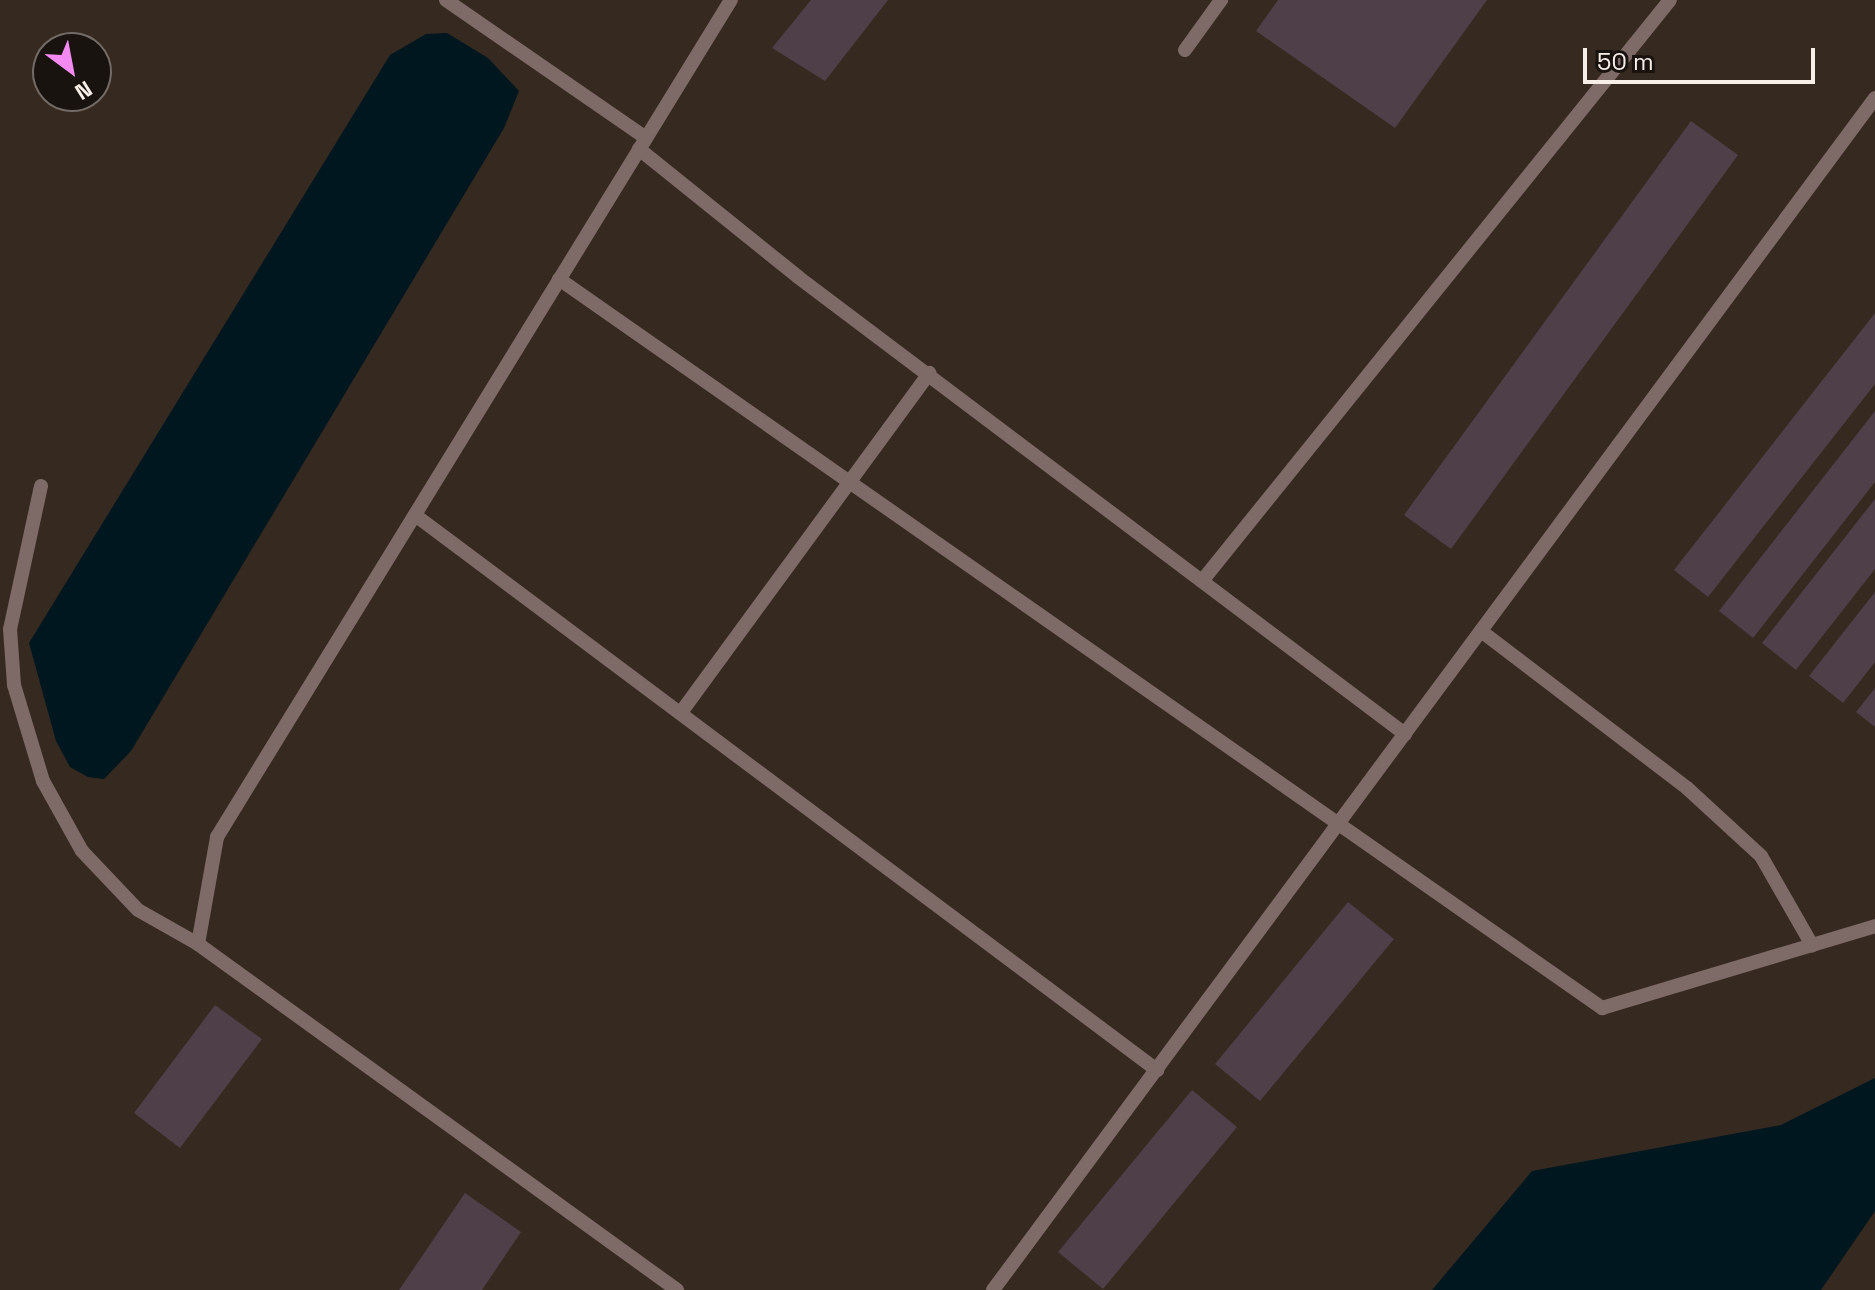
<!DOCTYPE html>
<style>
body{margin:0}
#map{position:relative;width:1875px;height:1290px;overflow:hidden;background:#362920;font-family:"Space Grotesk",sans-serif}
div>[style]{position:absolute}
.water>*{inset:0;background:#01171f}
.building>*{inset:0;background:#4e3f49}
.service>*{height:14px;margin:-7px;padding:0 7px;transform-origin:7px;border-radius:7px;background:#7e6a66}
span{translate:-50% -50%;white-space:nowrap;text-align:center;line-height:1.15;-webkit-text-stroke:6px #19130f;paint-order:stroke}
.north{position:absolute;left:32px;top:32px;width:80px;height:80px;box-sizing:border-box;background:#19130f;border:2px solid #726b66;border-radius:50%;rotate:148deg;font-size:22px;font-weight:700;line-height:32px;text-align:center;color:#f7eee8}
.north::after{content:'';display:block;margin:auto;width:28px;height:36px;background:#f38af2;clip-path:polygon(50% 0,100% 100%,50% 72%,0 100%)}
.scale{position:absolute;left:1583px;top:48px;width:232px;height:36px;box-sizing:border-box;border:4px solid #f7eee8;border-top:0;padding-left:10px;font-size:24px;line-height:28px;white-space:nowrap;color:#f7eee8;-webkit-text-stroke:6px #19130f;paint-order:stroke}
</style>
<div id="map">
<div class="water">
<div style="clip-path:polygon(447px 33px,488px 58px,519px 91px,504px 128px,131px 751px,104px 779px,88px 777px,70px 767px,56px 741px,29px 643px,390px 55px,426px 34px)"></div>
<div style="clip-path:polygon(1875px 1078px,1875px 1211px,1821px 1290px,1432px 1290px,1532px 1171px,1781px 1125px)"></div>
</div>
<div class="building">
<div style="clip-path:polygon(811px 0,888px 0,825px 81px,772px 48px)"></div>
<div style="clip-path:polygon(1278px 0,1487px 0,1395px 128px,1256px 31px)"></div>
<div style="clip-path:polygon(1691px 121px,1738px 155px,1451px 549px,1404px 515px)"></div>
<div style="clip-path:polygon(1875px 313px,1875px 384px,1708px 597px,1674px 570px)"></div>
<div style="clip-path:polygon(1875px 411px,1875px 482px,1753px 638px,1719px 611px)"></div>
<div style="clip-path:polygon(1875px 499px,1875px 569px,1796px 670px,1762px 643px)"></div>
<div style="clip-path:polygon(1875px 592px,1875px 662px,1843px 703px,1809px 676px)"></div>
<div style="clip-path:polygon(1875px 688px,1875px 727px,1856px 712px)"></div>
<div style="clip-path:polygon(1348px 902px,1394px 939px,1260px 1101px,1215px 1064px)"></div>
<div style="clip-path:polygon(215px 1005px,262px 1039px,180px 1148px,134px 1113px)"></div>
<div style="clip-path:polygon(1192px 1090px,1237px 1127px,1103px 1289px,1058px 1252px)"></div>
<div style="clip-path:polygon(465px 1193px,521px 1232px,482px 1290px,399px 1290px)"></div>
</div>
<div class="service">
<div style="left:446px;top:0;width:243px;rotate:34.6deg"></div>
<div style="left:1185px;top:50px;width:62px;rotate:-54.2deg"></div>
<div style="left:639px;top:149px;width:204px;rotate:38.8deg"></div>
<div style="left:798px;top:277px;width:760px;rotate:36.98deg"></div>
<div style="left:559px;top:279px;width:1273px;rotate:34.95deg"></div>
<div style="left:1602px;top:1008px;width:285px;rotate:-16.7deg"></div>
<div style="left:41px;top:486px;width:146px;rotate:102.2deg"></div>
<div style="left:10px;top:629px;width:56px;rotate:85.9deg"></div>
<div style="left:14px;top:685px;width:100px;rotate:73.2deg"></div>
<div style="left:43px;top:781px;width:80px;rotate:60.9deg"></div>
<div style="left:82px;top:851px;width:81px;rotate:46.5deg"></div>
<div style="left:138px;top:910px;width:69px;rotate:29.5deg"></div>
<div style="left:198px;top:944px;width:591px;rotate:35.84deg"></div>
<div style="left:415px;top:515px;width:927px;rotate:36.8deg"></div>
<div style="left:1202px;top:581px;width:746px;rotate:-51.15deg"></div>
<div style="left:1481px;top:631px;width:259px;rotate:37.3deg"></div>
<div style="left:1687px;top:788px;width:100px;rotate:42.6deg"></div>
<div style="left:1761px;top:856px;width:103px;rotate:60.2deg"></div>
<div style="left:682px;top:711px;width:419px;rotate:-53.8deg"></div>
<div style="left:198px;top:944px;width:109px;rotate:-79.9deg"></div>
<div style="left:217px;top:837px;width:982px;rotate:-58.45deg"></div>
<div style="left:993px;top:1290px;width:1483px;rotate:-53.5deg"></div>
</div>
<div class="north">N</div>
<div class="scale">50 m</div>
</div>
